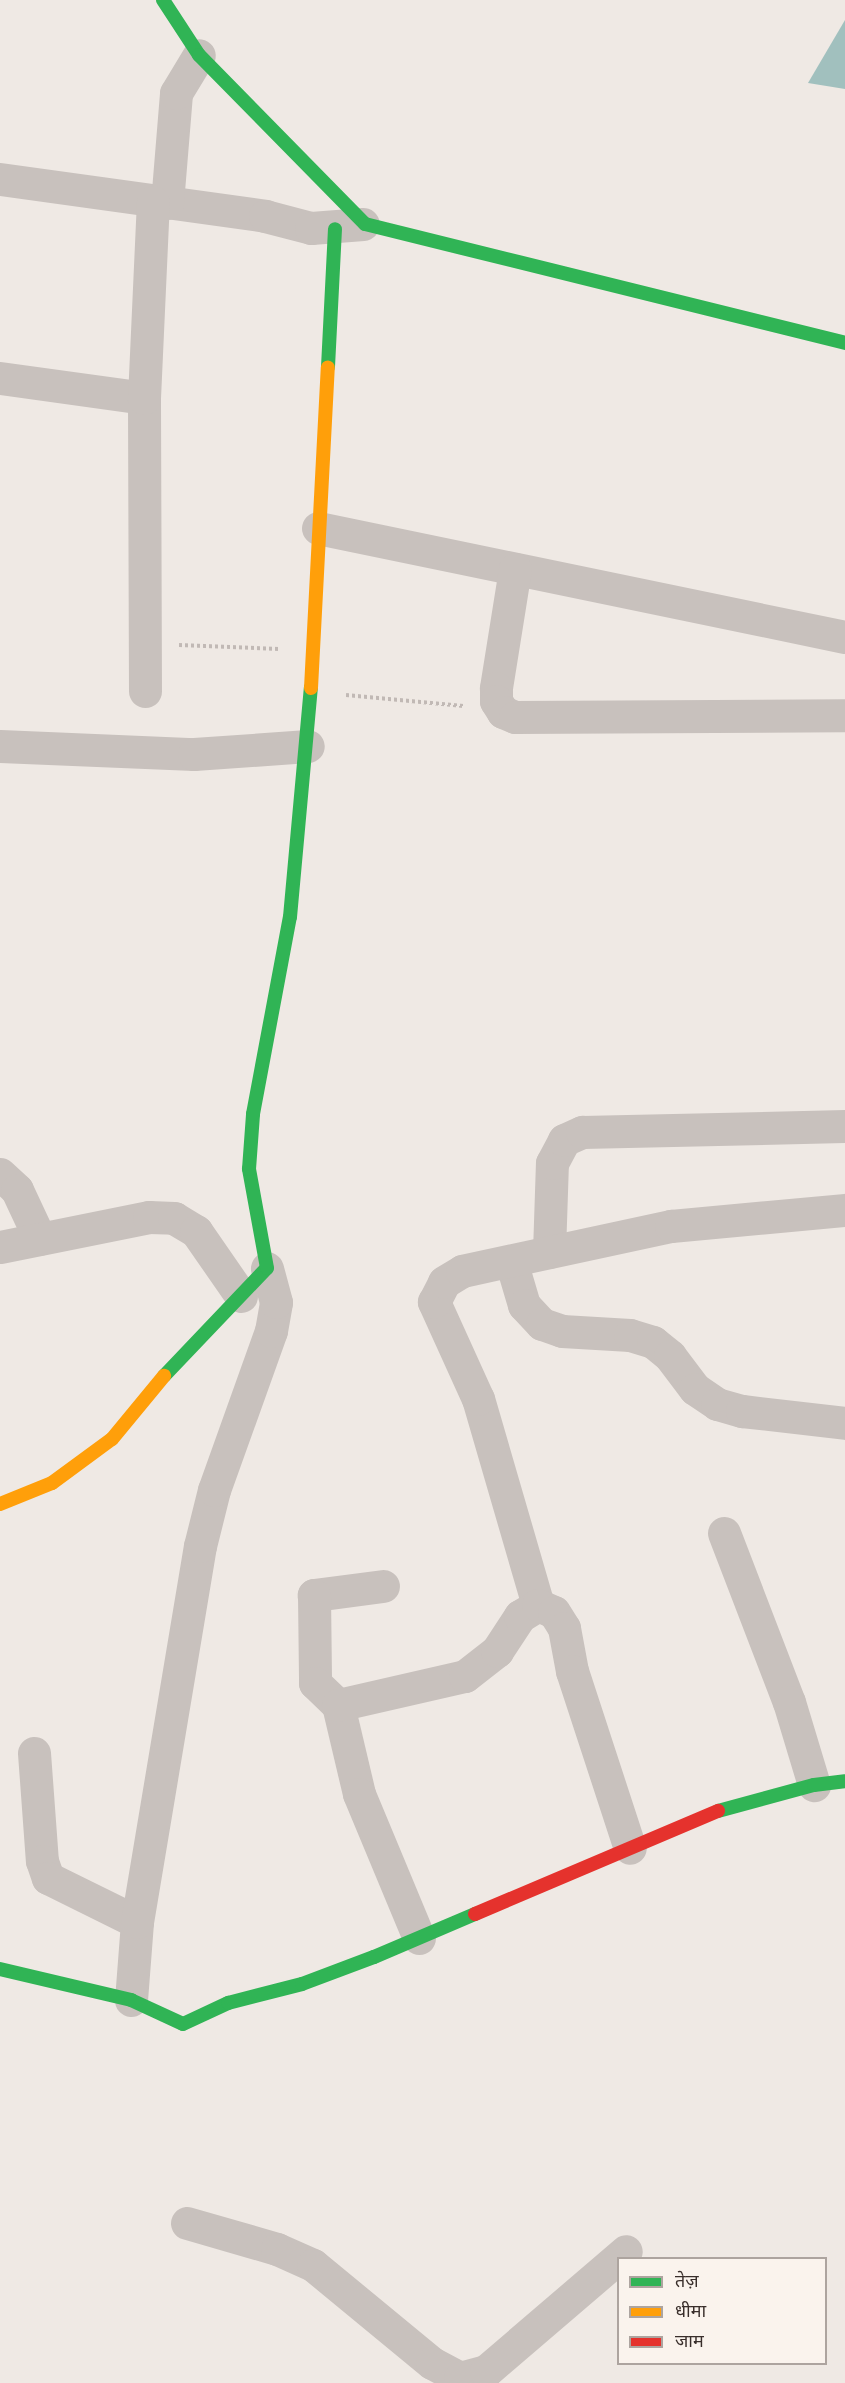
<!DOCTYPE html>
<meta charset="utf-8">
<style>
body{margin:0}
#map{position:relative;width:845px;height:2383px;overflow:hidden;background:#efe9e4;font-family:Montserrat,"Noto Sans Devanagari",sans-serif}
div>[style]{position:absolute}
.water>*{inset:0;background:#a1c0be}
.path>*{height:4px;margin-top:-2px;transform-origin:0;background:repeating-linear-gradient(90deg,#c1b9b5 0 3px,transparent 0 6px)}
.street>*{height:33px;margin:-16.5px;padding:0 16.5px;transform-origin:16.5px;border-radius:16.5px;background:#c8c1bd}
.fast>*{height:14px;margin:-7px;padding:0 7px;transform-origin:7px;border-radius:7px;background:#30b455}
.slow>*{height:14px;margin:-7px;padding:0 7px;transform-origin:7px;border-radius:7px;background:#ff9f0a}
.jam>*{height:14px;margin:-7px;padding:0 7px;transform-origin:7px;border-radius:7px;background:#e5322d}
span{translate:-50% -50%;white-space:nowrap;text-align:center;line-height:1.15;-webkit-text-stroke:4.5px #faf3ed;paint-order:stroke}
.legend{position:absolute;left:617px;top:2257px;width:210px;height:108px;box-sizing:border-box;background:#faf3ed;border:2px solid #ada49f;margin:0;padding:8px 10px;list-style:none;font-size:18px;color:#392e2b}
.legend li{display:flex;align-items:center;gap:12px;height:30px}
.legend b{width:30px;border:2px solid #ada49f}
</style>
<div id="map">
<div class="water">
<div style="clip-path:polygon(845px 20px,845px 89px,808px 83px)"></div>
</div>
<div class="path">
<div style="left:179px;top:645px;width:100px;rotate:2.3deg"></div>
<div style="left:346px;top:695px;width:118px;rotate:5.4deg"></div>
</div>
<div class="street">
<div style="left:0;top:179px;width:268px;rotate:7.9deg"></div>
<div style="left:265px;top:216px;width:48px;rotate:14.6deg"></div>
<div style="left:311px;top:228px;width:52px;rotate:-4.4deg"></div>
<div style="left:167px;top:203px;width:110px;rotate:-85.3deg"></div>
<div style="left:176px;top:93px;width:44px;rotate:-58.8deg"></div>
<div style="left:0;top:378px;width:145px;rotate:7.9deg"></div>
<div style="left:318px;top:528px;width:538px;rotate:11.69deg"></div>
<div style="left:515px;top:569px;width:121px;rotate:99.1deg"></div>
<div style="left:496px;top:688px;width:13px;rotate:90deg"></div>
<div style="left:496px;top:701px;width:13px;rotate:58deg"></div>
<div style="left:503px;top:712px;width:13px;rotate:23deg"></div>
<div style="left:515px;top:717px;width:330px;rotate:-0.3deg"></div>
<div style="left:145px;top:691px;width:293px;rotate:-90.2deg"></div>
<div style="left:144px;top:398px;width:196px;rotate:-87.4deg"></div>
<div style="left:0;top:746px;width:194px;rotate:2.4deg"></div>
<div style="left:194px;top:754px;width:114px;rotate:-4deg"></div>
<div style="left:0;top:1174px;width:23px;rotate:43deg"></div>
<div style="left:17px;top:1190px;width:54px;rotate:64.9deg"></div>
<div style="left:0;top:1247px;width:152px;rotate:-11.4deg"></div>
<div style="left:149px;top:1217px;width:25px;rotate:2deg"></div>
<div style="left:174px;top:1218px;width:26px;rotate:31deg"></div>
<div style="left:196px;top:1231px;width:79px;rotate:55.3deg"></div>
<div style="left:549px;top:1252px;width:89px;rotate:-88.1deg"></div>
<div style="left:552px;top:1163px;width:26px;rotate:-62deg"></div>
<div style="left:564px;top:1140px;width:20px;rotate:-24deg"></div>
<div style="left:582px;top:1132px;width:263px;rotate:-1.3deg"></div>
<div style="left:511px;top:1261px;width:46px;rotate:73.5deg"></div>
<div style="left:524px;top:1305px;width:26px;rotate:47deg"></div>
<div style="left:542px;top:1324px;width:21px;rotate:19deg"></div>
<div style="left:562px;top:1331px;width:68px;rotate:3.4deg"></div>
<div style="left:630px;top:1335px;width:24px;rotate:17deg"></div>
<div style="left:653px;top:1342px;width:22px;rotate:39deg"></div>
<div style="left:670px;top:1356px;width:41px;rotate:52.9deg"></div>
<div style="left:695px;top:1389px;width:27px;rotate:34deg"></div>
<div style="left:717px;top:1404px;width:26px;rotate:16deg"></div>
<div style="left:742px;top:1411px;width:104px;rotate:6.6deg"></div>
<div style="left:724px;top:1533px;width:181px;rotate:69deg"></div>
<div style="left:789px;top:1702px;width:87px;rotate:73.2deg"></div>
<div style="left:383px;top:1586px;width:70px;rotate:172.6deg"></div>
<div style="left:314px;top:1595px;width:88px;rotate:89.3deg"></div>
<div style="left:315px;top:1683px;width:32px;rotate:44deg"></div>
<div style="left:338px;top:1705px;width:91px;rotate:76.7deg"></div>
<div style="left:359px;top:1794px;width:156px;rotate:67.4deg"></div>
<div style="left:538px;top:1605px;width:215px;rotate:-106.2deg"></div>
<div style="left:478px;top:1399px;width:107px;rotate:-114.4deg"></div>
<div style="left:434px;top:1302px;width:22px;rotate:-63deg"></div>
<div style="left:444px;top:1282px;width:21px;rotate:-31deg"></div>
<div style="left:462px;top:1271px;width:214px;rotate:-12.2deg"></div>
<div style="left:671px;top:1226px;width:175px;rotate:-5.3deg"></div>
<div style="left:338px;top:1705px;width:130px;rotate:-12.9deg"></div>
<div style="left:465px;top:1676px;width:41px;rotate:-38deg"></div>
<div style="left:497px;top:1651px;width:42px;rotate:-56.7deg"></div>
<div style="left:520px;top:1616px;width:21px;rotate:-31deg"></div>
<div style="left:538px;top:1605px;width:17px;rotate:24deg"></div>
<div style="left:554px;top:1612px;width:19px;rotate:58deg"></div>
<div style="left:564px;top:1628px;width:44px;rotate:79.5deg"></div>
<div style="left:572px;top:1671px;width:186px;rotate:71.9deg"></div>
<div style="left:34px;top:1753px;width:108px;rotate:85.8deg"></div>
<div style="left:42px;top:1861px;width:18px;rotate:71deg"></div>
<div style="left:48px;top:1878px;width:99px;rotate:26.3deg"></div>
<div style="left:131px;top:2000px;width:78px;rotate:-85.6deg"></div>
<div style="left:137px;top:1922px;width:381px;rotate:-80.5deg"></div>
<div style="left:200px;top:1546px;width:58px;rotate:-76deg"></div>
<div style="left:214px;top:1490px;width:169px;rotate:-70.3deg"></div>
<div style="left:271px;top:1331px;width:29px;rotate:-80deg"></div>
<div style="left:276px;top:1302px;width:35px;rotate:-105deg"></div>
<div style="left:187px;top:2223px;width:94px;rotate:16.1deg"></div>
<div style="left:277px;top:2249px;width:39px;rotate:24deg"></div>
<div style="left:313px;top:2265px;width:154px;rotate:39.5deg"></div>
<div style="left:432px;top:2363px;width:32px;rotate:28deg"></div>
<div style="left:460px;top:2378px;width:27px;rotate:-15deg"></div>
<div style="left:486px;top:2371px;width:184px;rotate:-40.6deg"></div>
</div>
<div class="fast">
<div style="left:163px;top:0;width:66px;rotate:56.8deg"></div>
<div style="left:199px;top:55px;width:237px;rotate:45.5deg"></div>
<div style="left:365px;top:224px;width:495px;rotate:13.9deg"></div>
<div style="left:328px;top:367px;width:138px;rotate:-87.1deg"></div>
<div style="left:164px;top:1376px;width:149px;rotate:-46.4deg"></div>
<div style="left:267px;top:1268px;width:101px;rotate:-100.3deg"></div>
<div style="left:249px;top:1169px;width:55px;rotate:-85.8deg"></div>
<div style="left:253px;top:1114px;width:200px;rotate:-79.4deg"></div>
<div style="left:290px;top:917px;width:230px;rotate:-84.8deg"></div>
<div style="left:718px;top:1811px;width:99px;rotate:-15.2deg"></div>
<div style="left:814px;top:1785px;width:31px;rotate:-7deg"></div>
<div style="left:0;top:1969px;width:135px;rotate:13.3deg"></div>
<div style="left:131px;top:2000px;width:57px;rotate:24.8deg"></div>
<div style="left:183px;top:2024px;width:50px;rotate:-25deg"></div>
<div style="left:228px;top:2003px;width:76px;rotate:-14.4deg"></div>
<div style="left:302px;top:1984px;width:77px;rotate:-20.6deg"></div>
<div style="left:374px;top:1957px;width:110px;rotate:-23.1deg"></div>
</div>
<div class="slow">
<div style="left:311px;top:688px;width:321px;rotate:-87deg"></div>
<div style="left:0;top:1504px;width:56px;rotate:-22deg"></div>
<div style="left:52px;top:1483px;width:74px;rotate:-36.3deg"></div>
<div style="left:112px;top:1439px;width:82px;rotate:-50.5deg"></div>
</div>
<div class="jam">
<div style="left:475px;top:1914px;width:264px;rotate:-23deg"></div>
</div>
<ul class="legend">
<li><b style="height:8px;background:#30b455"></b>तेज़</li>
<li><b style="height:8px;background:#ff9f0a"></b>धीमा</li>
<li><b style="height:8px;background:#e5322d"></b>जाम</li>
</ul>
</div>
